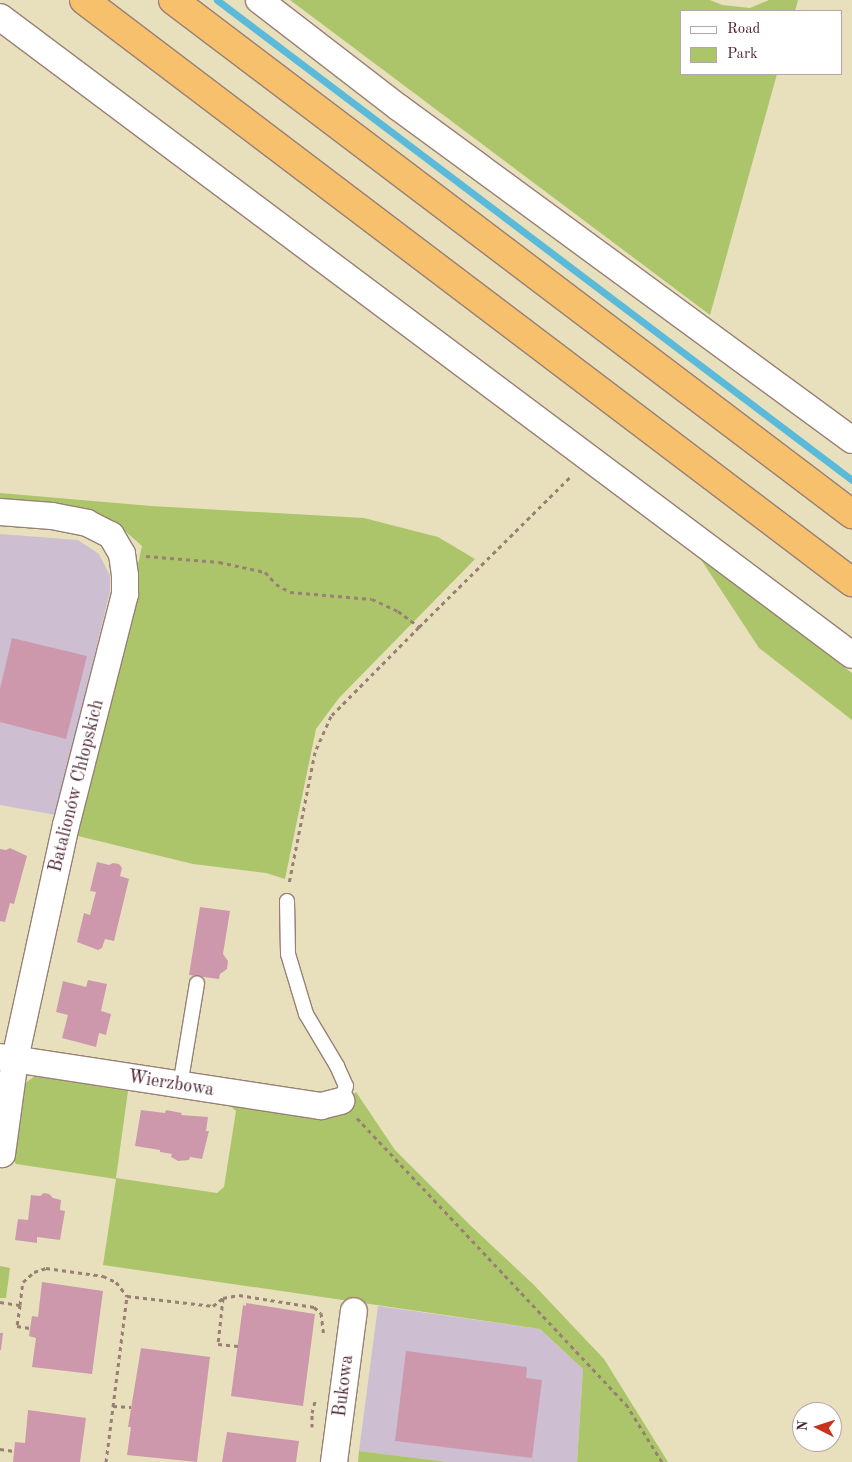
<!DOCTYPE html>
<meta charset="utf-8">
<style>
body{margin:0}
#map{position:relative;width:852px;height:1462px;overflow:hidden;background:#e8e0bd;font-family:"Old Standard TT",serif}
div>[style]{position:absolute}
.industrial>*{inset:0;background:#cdbed2}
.green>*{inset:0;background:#acc56a}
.stream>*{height:7px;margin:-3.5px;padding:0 3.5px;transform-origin:3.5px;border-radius:3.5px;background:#5bb9d9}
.building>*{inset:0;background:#cd98ac}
.path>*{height:3px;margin-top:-1.5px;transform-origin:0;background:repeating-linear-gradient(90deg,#998074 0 4px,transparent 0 8px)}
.roads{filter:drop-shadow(1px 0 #998074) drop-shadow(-1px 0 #998074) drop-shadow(0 1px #998074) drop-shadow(0 -1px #998074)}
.service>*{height:14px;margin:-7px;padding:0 7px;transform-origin:7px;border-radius:7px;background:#fff}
.minor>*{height:26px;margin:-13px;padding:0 13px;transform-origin:13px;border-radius:13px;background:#fff}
.motorway>*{height:28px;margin:-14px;padding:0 14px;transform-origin:14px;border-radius:14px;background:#f7c06c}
span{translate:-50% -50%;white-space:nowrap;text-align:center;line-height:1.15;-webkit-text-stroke:4px #fff;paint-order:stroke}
.street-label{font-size:18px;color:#4a1f2b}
.legend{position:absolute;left:680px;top:10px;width:162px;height:65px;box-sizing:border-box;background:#fff;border:1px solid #b7a5aa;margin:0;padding:6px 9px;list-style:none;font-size:15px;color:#4a1f2b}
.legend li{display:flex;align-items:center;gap:10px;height:25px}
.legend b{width:25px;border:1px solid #b7a5aa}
.north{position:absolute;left:792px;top:1402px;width:50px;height:50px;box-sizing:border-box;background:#fff;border:1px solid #b7a5aa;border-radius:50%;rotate:275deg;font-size:14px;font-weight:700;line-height:20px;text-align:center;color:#4a1f2b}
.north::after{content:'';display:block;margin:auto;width:18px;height:22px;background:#c8321e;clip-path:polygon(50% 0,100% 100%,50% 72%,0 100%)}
</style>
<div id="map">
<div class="industrial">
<div style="clip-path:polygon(0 534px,78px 540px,99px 554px,110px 576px,110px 591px,56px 815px,0 805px)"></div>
<div style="clip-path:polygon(378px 1306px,540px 1329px,583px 1369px,577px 1462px,448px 1462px,359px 1451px)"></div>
</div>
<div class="green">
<div style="clip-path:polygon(290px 0,710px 0,722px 5px,750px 8px,769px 0,798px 0,795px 11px,681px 11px,681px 74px,777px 74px,710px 315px)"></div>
<div style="clip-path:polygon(0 493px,151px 506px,364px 518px,438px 537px,475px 559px,339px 698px,316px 729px,285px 879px,266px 873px,193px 864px,78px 836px,142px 546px,116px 523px,0 502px)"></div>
<div style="clip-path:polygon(698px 555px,852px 673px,852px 720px,759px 648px)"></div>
<div style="clip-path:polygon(35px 1076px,128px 1091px,116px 1178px,217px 1193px,224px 1187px,236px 1111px,228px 1104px,333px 1113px,356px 1092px,395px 1150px,472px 1227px,533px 1284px,604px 1359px,668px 1462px,577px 1462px,583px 1369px,540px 1329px,103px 1265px,116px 1179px,16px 1164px,10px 1155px,20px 1087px)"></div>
<div style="clip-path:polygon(0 1266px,10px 1268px,6px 1298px,0 1298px)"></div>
<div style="clip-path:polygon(359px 1451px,448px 1462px,358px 1462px)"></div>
</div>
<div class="stream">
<div style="left:217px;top:0;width:796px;rotate:37.09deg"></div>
</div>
<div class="building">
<div style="clip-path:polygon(12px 638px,87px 656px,66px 739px,0 722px,0 689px)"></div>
<div style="clip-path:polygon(10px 848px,27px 856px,14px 904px,10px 903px,5px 922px,0 921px,0 849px,6px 850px)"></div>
<div style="clip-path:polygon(97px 862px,109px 865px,113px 863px,119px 864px,122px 868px,120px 876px,129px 879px,114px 941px,105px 939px,102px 948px,98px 950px,77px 942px,84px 913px,90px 915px,93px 903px,96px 892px,90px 891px)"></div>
<div style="clip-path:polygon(200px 907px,230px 911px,223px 954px,228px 961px,227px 969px,220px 974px,219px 979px,189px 975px)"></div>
<div style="clip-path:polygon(88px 980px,107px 984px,101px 1011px,111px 1014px,106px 1035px,99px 1033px,96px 1047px,62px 1038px,68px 1015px,56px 1012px,63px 981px,86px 987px)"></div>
<div style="clip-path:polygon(141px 1110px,165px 1113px,166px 1110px,182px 1113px,181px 1115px,208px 1117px,206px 1131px,209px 1131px,202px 1159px,190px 1157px,189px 1160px,178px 1161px,171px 1157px,172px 1154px,160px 1152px,160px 1150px,135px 1146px)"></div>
<div style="clip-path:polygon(44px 1193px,49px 1194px,53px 1198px,61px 1200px,60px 1210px,65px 1211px,60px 1240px,37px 1237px,37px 1243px,15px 1240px,18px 1219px,28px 1220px,31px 1195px,40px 1196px)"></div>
<div style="clip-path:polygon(42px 1282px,103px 1291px,92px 1374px,32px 1367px,36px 1338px,29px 1336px,32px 1316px,38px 1317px)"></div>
<div style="clip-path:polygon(246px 1303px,315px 1314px,303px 1406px,231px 1396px,243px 1305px,246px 1306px)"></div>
<div style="clip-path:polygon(0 1333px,3px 1333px,1px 1350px,0 1350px)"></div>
<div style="clip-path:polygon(141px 1348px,210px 1357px,197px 1462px,127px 1455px,131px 1427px,128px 1427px)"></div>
<div style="clip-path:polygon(406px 1351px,527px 1367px,526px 1378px,542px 1380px,532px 1458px,395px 1441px)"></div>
<div style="clip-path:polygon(28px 1410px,86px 1418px,80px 1462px,13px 1462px,15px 1442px,25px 1443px)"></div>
<div style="clip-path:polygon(227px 1432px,299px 1441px,296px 1462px,222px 1462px)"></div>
</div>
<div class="path">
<div style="left:146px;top:556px;width:73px;rotate:4.7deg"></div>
<div style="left:219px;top:562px;width:47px;rotate:12.3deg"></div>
<div style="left:265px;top:572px;width:16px;rotate:47deg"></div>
<div style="left:276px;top:584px;width:16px;rotate:30deg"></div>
<div style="left:290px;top:592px;width:82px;rotate:4.9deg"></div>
<div style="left:372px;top:599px;width:29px;rotate:25deg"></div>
<div style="left:398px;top:611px;width:26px;rotate:37deg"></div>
<div style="left:419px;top:627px;width:125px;rotate:134.7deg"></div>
<div style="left:331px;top:716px;width:39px;rotate:114deg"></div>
<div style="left:315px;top:752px;width:134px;rotate:101.2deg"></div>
<div style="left:419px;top:627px;width:214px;rotate:-44.8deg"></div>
<div style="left:357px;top:1118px;width:393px;rotate:46.8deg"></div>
<div style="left:626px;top:1404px;width:68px;rotate:58.2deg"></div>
<div style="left:223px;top:1298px;width:16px;rotate:-11deg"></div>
<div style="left:239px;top:1295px;width:76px;rotate:9.1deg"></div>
<div style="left:314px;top:1307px;width:9px;rotate:41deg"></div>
<div style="left:321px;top:1313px;width:23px;rotate:83deg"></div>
<div style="left:0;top:1302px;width:20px;rotate:9deg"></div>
<div style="left:20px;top:1305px;width:21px;rotate:98deg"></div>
<div style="left:17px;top:1326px;width:13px;rotate:9deg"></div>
<div style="left:20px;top:1305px;width:23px;rotate:-83deg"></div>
<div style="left:23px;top:1282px;width:15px;rotate:-42deg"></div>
<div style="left:34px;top:1272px;width:13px;rotate:-18deg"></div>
<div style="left:46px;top:1268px;width:58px;rotate:8deg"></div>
<div style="left:103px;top:1276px;width:14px;rotate:25deg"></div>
<div style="left:116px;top:1282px;width:18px;rotate:52deg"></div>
<div style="left:113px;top:1406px;width:18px;rotate:3deg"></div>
<div style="left:312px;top:1427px;width:14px;rotate:-90deg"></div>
<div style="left:312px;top:1413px;width:12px;rotate:-76deg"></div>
<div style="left:0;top:1449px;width:14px;rotate:8deg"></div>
<div style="left:106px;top:1462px;width:167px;rotate:-82.8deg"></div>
<div style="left:127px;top:1296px;width:87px;rotate:6.6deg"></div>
<div style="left:213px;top:1306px;width:13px;rotate:-39deg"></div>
<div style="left:223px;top:1298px;width:46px;rotate:96.2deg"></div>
<div style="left:218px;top:1344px;width:20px;rotate:6deg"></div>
</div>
<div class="roads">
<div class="service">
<div style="left:287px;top:901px;width:53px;rotate:88.9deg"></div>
<div style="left:288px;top:954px;width:63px;rotate:73.3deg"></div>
<div style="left:306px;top:1014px;width:61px;rotate:59.2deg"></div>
<div style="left:337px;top:1066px;width:22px;rotate:66deg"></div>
<div style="left:346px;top:1086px;width:16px;rotate:108deg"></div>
<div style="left:180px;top:1086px;width:104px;rotate:-80.6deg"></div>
</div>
<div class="minor">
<div style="left:259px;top:0;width:175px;rotate:37.6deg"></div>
<div style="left:398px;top:107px;width:563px;rotate:36.26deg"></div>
<div style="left:0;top:17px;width:1064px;rotate:36.83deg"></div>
<div style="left:0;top:512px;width:52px;rotate:4.4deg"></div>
<div style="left:52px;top:516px;width:36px;rotate:11deg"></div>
<div style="left:87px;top:523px;width:27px;rotate:27deg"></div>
<div style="left:111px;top:535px;width:22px;rotate:60deg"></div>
<div style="left:122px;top:554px;width:22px;rotate:82deg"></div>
<div style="left:125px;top:576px;width:18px;rotate:90deg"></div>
<div style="left:125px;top:594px;width:238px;rotate:104.3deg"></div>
<div style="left:66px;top:825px;width:239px;rotate:102.3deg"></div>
<div style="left:15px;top:1059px;width:96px;rotate:97.8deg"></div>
<div style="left:0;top:1057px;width:325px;rotate:8.7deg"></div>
<div style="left:321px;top:1106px;width:21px;rotate:-14deg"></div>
<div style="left:334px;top:1462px;width:152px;rotate:-82.5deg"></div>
</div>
<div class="motorway">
<div style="left:84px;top:0;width:964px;rotate:37.16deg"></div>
<div style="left:173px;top:0;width:852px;rotate:37.13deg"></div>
</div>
</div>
<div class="street-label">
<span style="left:77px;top:786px;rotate:-76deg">Batalionów Chłopskich</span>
<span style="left:171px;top:1084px;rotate:9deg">Wierzbowa</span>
<span style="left:344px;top:1386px;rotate:-83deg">Bukowa</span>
</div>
<ul class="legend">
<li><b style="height:6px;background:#fff"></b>Road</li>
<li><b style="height:14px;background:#acc56a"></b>Park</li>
</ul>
<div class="north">N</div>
</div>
